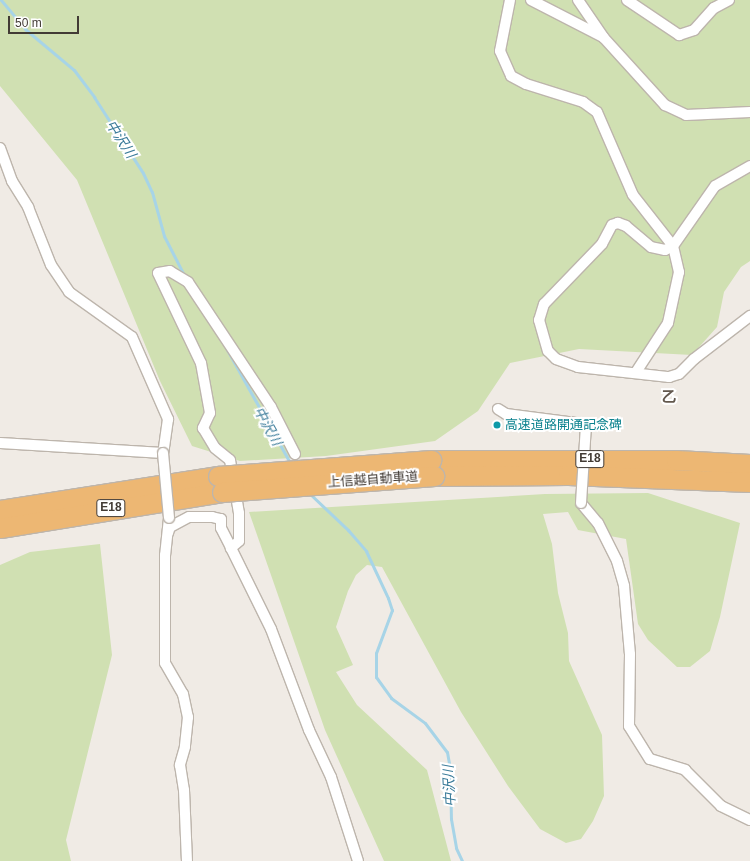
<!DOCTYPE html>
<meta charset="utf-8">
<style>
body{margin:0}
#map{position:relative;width:750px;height:861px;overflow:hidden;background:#f0ebe5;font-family:Helvetica,"Noto Sans JP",sans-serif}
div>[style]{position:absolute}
.green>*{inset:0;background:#d0e0b2}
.stream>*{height:3px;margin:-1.5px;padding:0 1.5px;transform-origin:1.5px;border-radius:1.5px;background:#a7d4e7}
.roads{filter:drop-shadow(1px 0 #bdb5ac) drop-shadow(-1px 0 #bdb5ac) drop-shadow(0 1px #bdb5ac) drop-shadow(0 -1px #bdb5ac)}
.street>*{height:10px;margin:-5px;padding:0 5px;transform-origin:5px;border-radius:5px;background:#fff}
.highway>*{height:19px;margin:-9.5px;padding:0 9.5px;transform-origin:9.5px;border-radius:9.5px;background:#edb773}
.bridges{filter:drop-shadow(1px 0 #bdb5ac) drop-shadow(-1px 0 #bdb5ac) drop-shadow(0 1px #bdb5ac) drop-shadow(0 -1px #bdb5ac)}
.street-bridge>*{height:10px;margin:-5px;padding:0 5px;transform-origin:5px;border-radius:5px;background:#fff}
.highway-bridge>*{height:19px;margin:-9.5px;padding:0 9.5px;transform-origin:9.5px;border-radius:9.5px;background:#edb773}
.dots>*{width:11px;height:11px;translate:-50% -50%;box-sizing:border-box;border:2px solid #fff;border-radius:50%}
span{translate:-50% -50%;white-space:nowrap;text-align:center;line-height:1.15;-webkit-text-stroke:4px #fff;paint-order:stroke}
.shield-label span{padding:1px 3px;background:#fff;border:1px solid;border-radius:3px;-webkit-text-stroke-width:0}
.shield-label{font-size:12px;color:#423b35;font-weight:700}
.culture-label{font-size:13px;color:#0d838f}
.left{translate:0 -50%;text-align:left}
.street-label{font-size:13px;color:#423b35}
.water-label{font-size:14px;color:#3a7b99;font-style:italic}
.quarter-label{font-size:15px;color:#63584e;font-weight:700}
.scale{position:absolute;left:8px;top:16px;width:71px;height:18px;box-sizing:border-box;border:2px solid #423b35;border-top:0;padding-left:5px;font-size:12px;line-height:14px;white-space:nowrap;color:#423b35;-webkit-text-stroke:3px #fff;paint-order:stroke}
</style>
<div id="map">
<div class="green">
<div style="clip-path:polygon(0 0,750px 0,750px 261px,741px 267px,724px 292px,717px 327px,692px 355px,579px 349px,510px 363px,478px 411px,435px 441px,326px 456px,240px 461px,192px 446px,160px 381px,77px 180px,0 86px)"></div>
<div style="clip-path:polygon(648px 493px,740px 523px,720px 617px,710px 651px,690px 667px,677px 667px,648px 640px,638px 624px,626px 539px,578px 530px,568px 512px,543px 514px,552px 544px,558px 593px,568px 633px,569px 661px,602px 735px,604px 796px,593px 821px,581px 839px,566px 843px,540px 829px,508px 786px,461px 712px,382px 567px,367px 565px,356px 575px,348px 591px,336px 627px,353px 665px,336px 672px,357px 705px,427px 770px,451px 861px,384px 861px,325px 730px,249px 512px,545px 494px)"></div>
<div style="clip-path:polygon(100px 544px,112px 655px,66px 840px,71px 861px,0 861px,0 565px,30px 552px)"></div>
</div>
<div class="stream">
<div style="left:1px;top:0;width:38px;rotate:50deg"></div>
<div style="left:25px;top:29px;width:64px;rotate:39.9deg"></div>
<div style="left:74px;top:70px;width:34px;rotate:53deg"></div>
<div style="left:94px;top:97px;width:90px;rotate:57.2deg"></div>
<div style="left:143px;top:173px;width:21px;rotate:65deg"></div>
<div style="left:152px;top:192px;width:46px;rotate:74.7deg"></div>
<div style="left:164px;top:236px;width:44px;rotate:62.9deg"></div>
<div style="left:225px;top:346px;width:134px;rotate:60.9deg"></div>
<div style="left:309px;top:493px;width:54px;rotate:43.5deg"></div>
<div style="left:348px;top:530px;width:28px;rotate:49deg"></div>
<div style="left:366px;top:551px;width:52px;rotate:64.9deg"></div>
<div style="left:388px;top:598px;width:13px;rotate:72deg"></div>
<div style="left:392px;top:610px;width:46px;rotate:110.4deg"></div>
<div style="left:376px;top:653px;width:24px;rotate:90deg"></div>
<div style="left:376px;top:677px;width:26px;rotate:54deg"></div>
<div style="left:391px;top:698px;width:42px;rotate:36.3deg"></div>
<div style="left:425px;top:723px;width:36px;rotate:53deg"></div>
<div style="left:447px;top:752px;width:17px;rotate:80deg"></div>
<div style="left:450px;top:769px;width:50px;rotate:88.9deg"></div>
<div style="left:451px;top:819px;width:29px;rotate:80deg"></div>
<div style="left:456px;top:848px;width:14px;rotate:65deg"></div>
</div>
<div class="roads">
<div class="street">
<div style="left:510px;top:0;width:52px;rotate:101.1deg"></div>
<div style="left:500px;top:51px;width:27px;rotate:66deg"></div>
<div style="left:511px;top:76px;width:17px;rotate:28deg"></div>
<div style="left:526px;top:84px;width:60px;rotate:17.5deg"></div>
<div style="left:583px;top:102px;width:17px;rotate:36deg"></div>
<div style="left:597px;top:112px;width:90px;rotate:66.6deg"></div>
<div style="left:633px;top:195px;width:65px;rotate:51.9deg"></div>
<div style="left:673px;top:246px;width:27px;rotate:77deg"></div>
<div style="left:679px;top:272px;width:52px;rotate:102.2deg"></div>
<div style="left:668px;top:323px;width:59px;rotate:123.1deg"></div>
<div style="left:531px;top:0;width:81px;rotate:27.2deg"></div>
<div style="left:578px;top:0;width:46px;rotate:55.6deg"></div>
<div style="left:604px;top:38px;width:91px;rotate:47.7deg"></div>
<div style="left:665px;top:105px;width:23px;rotate:25deg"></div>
<div style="left:686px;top:115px;width:64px;rotate:-2.7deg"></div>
<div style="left:627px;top:0;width:63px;rotate:33.9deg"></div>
<div style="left:679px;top:35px;width:16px;rotate:-18deg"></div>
<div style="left:694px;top:30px;width:30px;rotate:-48deg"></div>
<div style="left:714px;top:8px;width:17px;rotate:-28deg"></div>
<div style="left:0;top:148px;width:35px;rotate:70deg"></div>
<div style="left:12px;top:181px;width:31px;rotate:58deg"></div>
<div style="left:28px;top:207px;width:62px;rotate:68.4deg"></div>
<div style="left:51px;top:265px;width:32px;rotate:56deg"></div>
<div style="left:69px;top:292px;width:77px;rotate:35.5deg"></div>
<div style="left:132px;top:337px;width:90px;rotate:66.3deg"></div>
<div style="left:168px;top:419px;width:34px;rotate:98deg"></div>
<div style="left:163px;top:453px;width:163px;rotate:-176.5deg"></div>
<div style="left:750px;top:166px;width:40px;rotate:150.3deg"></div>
<div style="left:715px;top:186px;width:73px;rotate:125deg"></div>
<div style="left:673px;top:246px;width:9px;rotate:153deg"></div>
<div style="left:665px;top:250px;width:14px;rotate:-168deg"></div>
<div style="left:651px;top:247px;width:33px;rotate:-140deg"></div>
<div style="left:626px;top:226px;width:9px;rotate:-159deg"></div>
<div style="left:618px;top:223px;width:6px;rotate:162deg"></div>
<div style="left:612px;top:225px;width:21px;rotate:118deg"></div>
<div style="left:602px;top:244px;width:83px;rotate:134deg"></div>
<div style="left:544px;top:304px;width:17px;rotate:107deg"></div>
<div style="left:539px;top:320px;width:32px;rotate:74deg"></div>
<div style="left:548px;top:351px;width:11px;rotate:45deg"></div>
<div style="left:556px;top:359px;width:23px;rotate:20deg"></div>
<div style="left:578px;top:367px;width:92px;rotate:6.3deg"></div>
<div style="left:669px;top:377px;width:10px;rotate:-17deg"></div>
<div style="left:679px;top:374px;width:21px;rotate:-45deg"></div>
<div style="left:694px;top:359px;width:71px;rotate:-37.5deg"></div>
<div style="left:498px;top:409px;width:9px;rotate:32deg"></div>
<div style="left:506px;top:414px;width:78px;rotate:7.4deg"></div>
<div style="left:583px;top:424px;width:4px;rotate:34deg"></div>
<div style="left:295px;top:454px;width:53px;rotate:-117.1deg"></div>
<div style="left:271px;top:407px;width:150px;rotate:-123.6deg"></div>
<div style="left:188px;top:282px;width:21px;rotate:-149deg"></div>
<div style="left:170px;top:271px;width:12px;rotate:171deg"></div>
<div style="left:158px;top:273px;width:100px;rotate:64.5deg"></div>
<div style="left:201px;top:363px;width:51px;rotate:79.8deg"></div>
<div style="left:210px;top:413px;width:17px;rotate:115deg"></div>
<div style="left:203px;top:428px;width:23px;rotate:59deg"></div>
<div style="left:215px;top:448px;width:19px;rotate:39deg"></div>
<div style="left:230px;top:460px;width:54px;rotate:80.4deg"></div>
<div style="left:239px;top:513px;width:28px;rotate:90deg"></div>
<div style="left:239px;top:541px;width:11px;rotate:139deg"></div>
<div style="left:231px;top:548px;width:90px;rotate:63.7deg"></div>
<div style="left:271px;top:629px;width:108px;rotate:69.4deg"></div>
<div style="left:309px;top:730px;width:52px;rotate:64.9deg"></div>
<div style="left:331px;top:777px;width:88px;rotate:72.2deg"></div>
<div style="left:581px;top:503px;width:26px;rotate:50deg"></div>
<div style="left:598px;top:523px;width:42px;rotate:63.4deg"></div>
<div style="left:617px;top:561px;width:26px;rotate:74deg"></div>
<div style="left:624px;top:586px;width:68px;rotate:85deg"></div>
<div style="left:630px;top:654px;width:72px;rotate:90.8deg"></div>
<div style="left:629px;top:726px;width:39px;rotate:58deg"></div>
<div style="left:650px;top:759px;width:37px;rotate:17deg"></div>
<div style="left:685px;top:770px;width:51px;rotate:45deg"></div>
<div style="left:721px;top:806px;width:32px;rotate:26deg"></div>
<div style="left:169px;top:518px;width:37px;rotate:96deg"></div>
<div style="left:165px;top:555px;width:108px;rotate:90deg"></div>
<div style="left:165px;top:663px;width:36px;rotate:60deg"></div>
<div style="left:183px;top:694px;width:24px;rotate:78deg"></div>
<div style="left:188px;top:717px;width:30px;rotate:96deg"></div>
<div style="left:185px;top:747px;width:19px;rotate:106deg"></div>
<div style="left:180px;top:765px;width:25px;rotate:81deg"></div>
<div style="left:184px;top:790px;width:71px;rotate:87.6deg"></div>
<div style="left:168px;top:533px;width:6px;rotate:-72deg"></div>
<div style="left:170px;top:527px;width:21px;rotate:-28deg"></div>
<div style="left:189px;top:517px;width:23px"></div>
<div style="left:212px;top:517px;width:9px;rotate:13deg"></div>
<div style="left:221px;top:519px;width:9px;rotate:90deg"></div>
<div style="left:221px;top:528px;width:22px;rotate:63deg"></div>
</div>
<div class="highway">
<div style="left:431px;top:460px;width:245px"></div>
<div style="left:676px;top:460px;width:74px;rotate:3.1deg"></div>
<div style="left:434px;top:476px;width:134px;rotate:-0.4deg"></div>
<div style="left:568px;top:475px;width:182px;rotate:2.2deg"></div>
<div style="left:0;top:510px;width:221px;rotate:-8.9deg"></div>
<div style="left:0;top:528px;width:225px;rotate:-9.2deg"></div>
</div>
</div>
<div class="bridges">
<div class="street-bridge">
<div style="left:163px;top:453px;width:65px;rotate:84.7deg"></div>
<div style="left:581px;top:503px;width:77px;rotate:-86.3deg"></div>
</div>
<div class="highway-bridge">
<div style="left:218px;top:476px;width:214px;rotate:-4.3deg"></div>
<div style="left:222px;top:492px;width:213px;rotate:-4.3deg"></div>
</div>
</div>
<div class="dots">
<div style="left:497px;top:425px;background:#0f9aa8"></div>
</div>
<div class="shield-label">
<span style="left:590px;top:459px">E18</span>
<span style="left:111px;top:508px">E18</span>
</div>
<div class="culture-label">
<span class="left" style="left:505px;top:425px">高速道路開通記念碑</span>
</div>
<div class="street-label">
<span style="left:373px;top:480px;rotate:-4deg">上信越自動車道</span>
</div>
<div class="water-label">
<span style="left:121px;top:139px;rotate:57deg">中沢川</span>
<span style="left:268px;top:426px;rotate:61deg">中沢川</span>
<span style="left:449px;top:786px;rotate:-93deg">中沢川</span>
</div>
<div class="quarter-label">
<span style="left:669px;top:397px">乙</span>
</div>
<div class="scale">50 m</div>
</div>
